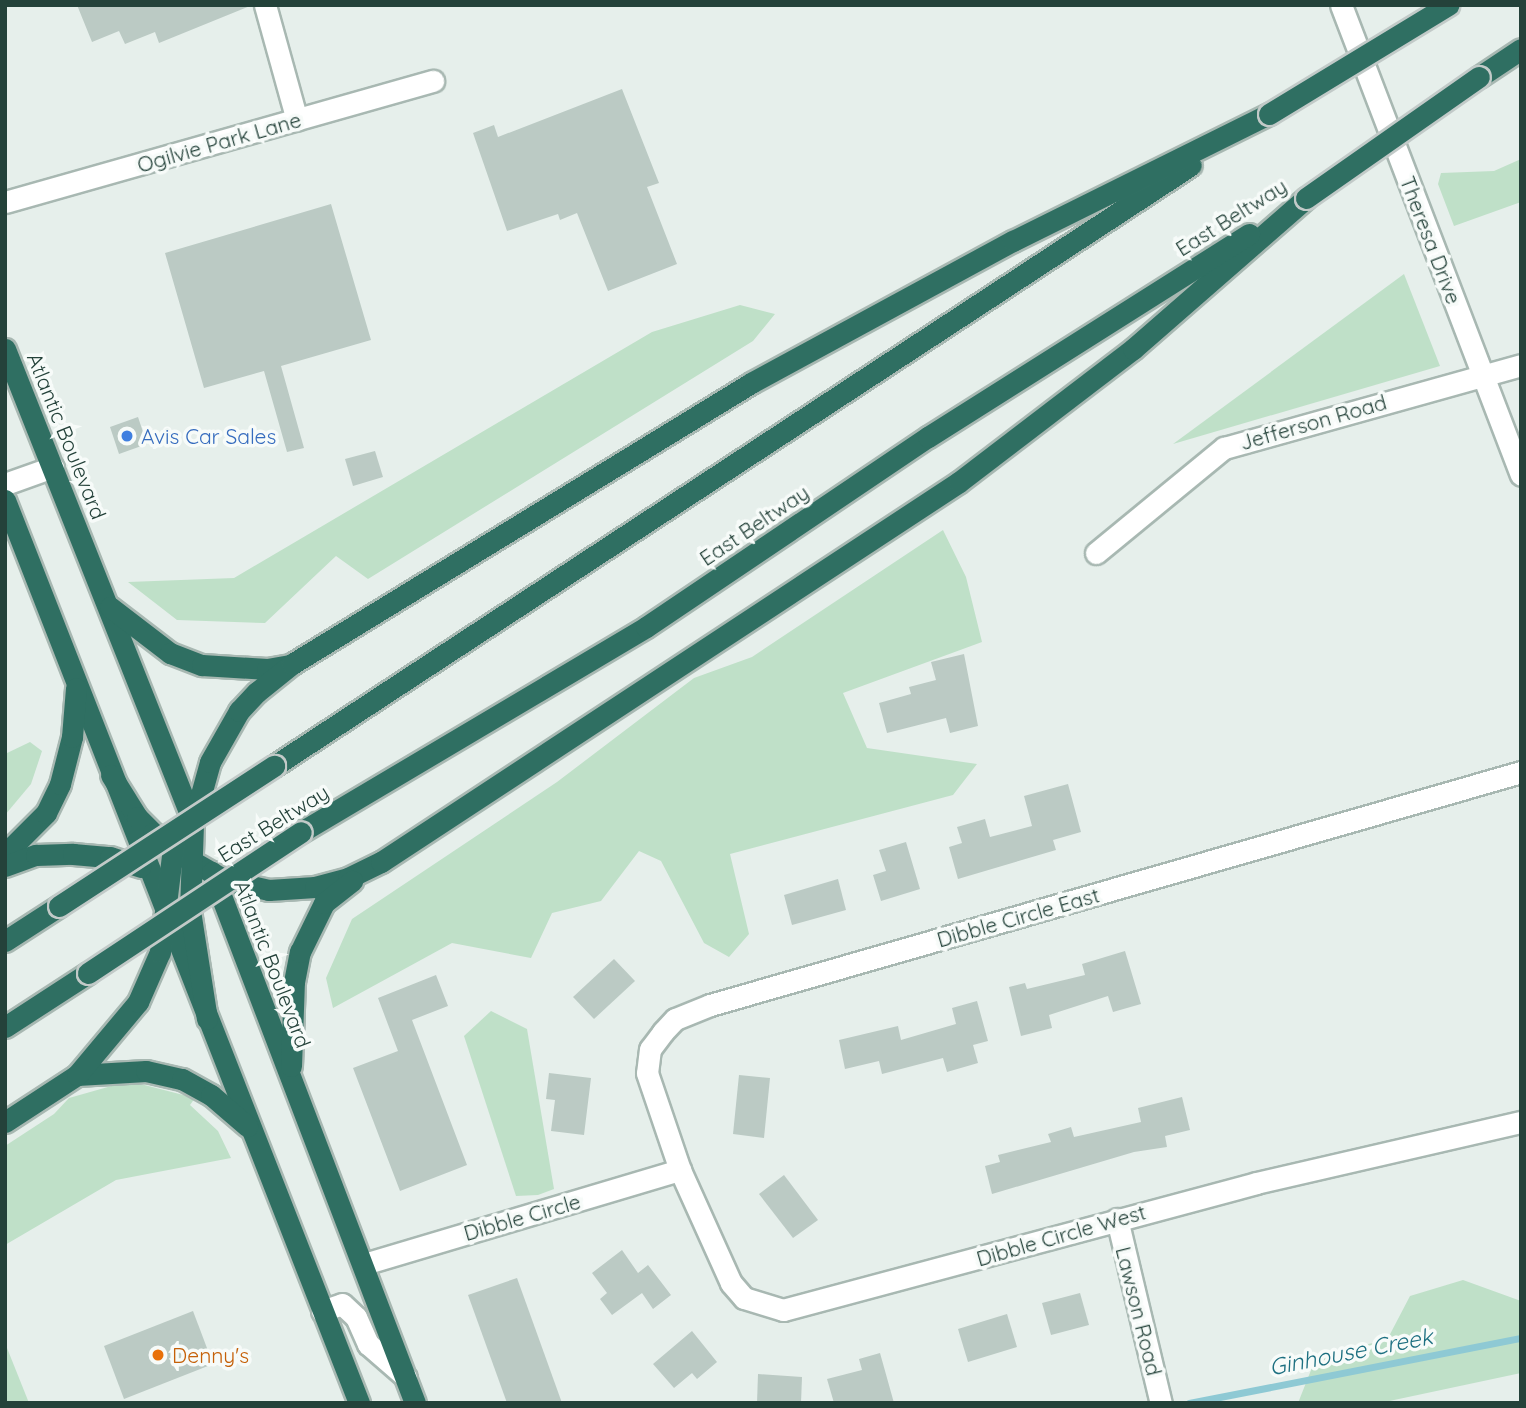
<!DOCTYPE html>
<style>
body{margin:0}
#map{position:relative;width:1526px;height:1408px;overflow:hidden;background:#e6efeb;font-family:Quicksand,sans-serif}
div>[style]{position:absolute}
.green>*{inset:0;background:#bfe0c8}
.stream>*{height:7px;margin:-3.5px;padding:0 3.5px;transform-origin:3.5px;border-radius:3.5px;background:#8ec9d4}
.building>*{inset:0;background:#bbcac4}
.roads{filter:drop-shadow(2px 0 #a8b8b2) drop-shadow(-2px 0 #a8b8b2) drop-shadow(0 2px #a8b8b2) drop-shadow(0 -2px #a8b8b2)}
.minor>*{height:21px;margin:-10.5px;padding:0 10.5px;transform-origin:10.5px;border-radius:10.5px;background:#fff}
.highway>*{height:21px;margin:-10.5px;padding:0 10.5px;transform-origin:10.5px;border-radius:10.5px;background:#2f6f62}
.bridges{filter:drop-shadow(2px 0 #c2cac8) drop-shadow(-2px 0 #c2cac8) drop-shadow(0 2px #c2cac8) drop-shadow(0 -2px #c2cac8)}
.highway-bridge>*{height:21px;margin:-10.5px;padding:0 10.5px;transform-origin:10.5px;border-radius:10.5px;background:#2f6f62}
.dots>*{width:19px;height:19px;translate:-50% -50%;box-sizing:border-box;border:4px solid #f7fbf9;border-radius:50%}
span{translate:-50% -50%;white-space:nowrap;text-align:center;line-height:1.15;-webkit-text-stroke:7px #f7fbf9;paint-order:stroke}
.street-label{font-size:21px;color:#24423a}
.shop-label{font-size:21px;color:#366cbe}
.left{translate:0 -50%;text-align:left}
.food-label{font-size:21px;color:#c56008}
.water-label{font-size:23px;color:#1c6f80;font-style:italic}
.frame{position:absolute;inset:0;border:7px solid #24423a;pointer-events:none}
</style>
<div id="map">
<div class="green">
<div style="clip-path:polygon(1521px 159px,1521px 202px,1454px 226px,1438px 184px,1441px 173px,1494px 171px)"></div>
<div style="clip-path:polygon(1404px 274px,1440px 366px,1173px 444px)"></div>
<div style="clip-path:polygon(740px 305px,775px 314px,753px 341px,368px 579px,336px 556px,265px 623px,177px 620px,128px 582px,234px 578px,652px 332px)"></div>
<div style="clip-path:polygon(943px 530px,966px 577px,982px 642px,843px 693px,867px 748px,977px 764px,953px 795px,730px 854px,749px 934px,729px 957px,704px 943px,661px 861px,639px 851px,601px 901px,552px 913px,531px 958px,452px 943px,333px 1008px,326px 978px,352px 919px,557px 782px,694px 678px,752px 657px)"></div>
<div style="clip-path:polygon(30px 742px,42px 751px,31px 784px,5px 815px,5px 754px)"></div>
<div style="clip-path:polygon(491px 1011px,527px 1029px,554px 1189px,538px 1195px,516px 1196px,464px 1036px)"></div>
<div style="clip-path:polygon(129px 1081px,195px 1098px,190px 1105px,218px 1131px,231px 1158px,116px 1180px,5px 1245px,5px 1146px,54px 1114px,69px 1098px)"></div>
<div style="clip-path:polygon(1463px 1280px,1521px 1301px,1521px 1373px,1380px 1403px,1298px 1403px,1317px 1355px,1387px 1340px,1410px 1296px)"></div>
<div style="clip-path:polygon(5px 1343px,29px 1403px,5px 1403px)"></div>
</div>
<div class="stream">
<div style="left:1189px;top:1403px;width:338px;rotate:-11.1deg"></div>
</div>
<div class="building">
<div style="clip-path:polygon(77px 5px,250px 5px,250px 6px,159px 43px,155px 32px,125px 44px,119px 31px,92px 42px)"></div>
<div style="clip-path:polygon(622px 89px,659px 183px,647px 187px,677px 264px,608px 291px,577px 213px,560px 220px,558px 214px,507px 231px,473px 133px,494px 125px,498px 137px)"></div>
<div style="clip-path:polygon(331px 204px,371px 340px,281px 366px,304px 448px,287px 452px,264px 371px,204px 388px,165px 253px)"></div>
<div style="clip-path:polygon(138px 417px,147px 444px,119px 454px,110px 427px)"></div>
<div style="clip-path:polygon(375px 451px,383px 477px,353px 486px,345px 459px)"></div>
<div style="clip-path:polygon(964px 654px,978px 726px,950px 733px,946px 718px,887px 733px,879px 703px,911px 694px,909px 687px,936px 680px,931px 662px)"></div>
<div style="clip-path:polygon(1068px 784px,1081px 832px,1053px 840px,1056px 850px,958px 879px,949px 847px,962px 843px,957px 827px,985px 819px,990px 837px,1032px 826px,1024px 796px)"></div>
<div style="clip-path:polygon(906px 842px,920px 889px,881px 901px,873px 875px,886px 871px,879px 850px)"></div>
<div style="clip-path:polygon(838px 879px,846px 910px,792px 925px,784px 895px)"></div>
<div style="clip-path:polygon(1125px 951px,1141px 1004px,1113px 1012px,1108px 996px,1049px 1015px,1052px 1028px,1021px 1036px,1009px 987px,1025px 983px,1027px 989px,1085px 975px,1082px 964px)"></div>
<div style="clip-path:polygon(614px 959px,635px 981px,594px 1019px,573px 997px)"></div>
<div style="clip-path:polygon(436px 975px,448px 1006px,412px 1020px,467px 1165px,400px 1191px,353px 1068px,398px 1051px,378px 998px)"></div>
<div style="clip-path:polygon(977px 1001px,988px 1041px,973px 1045px,978px 1063px,947px 1072px,943px 1058px,882px 1074px,879px 1061px,845px 1069px,839px 1040px,898px 1026px,901px 1040px,956px 1024px,952px 1008px)"></div>
<div style="clip-path:polygon(549px 1073px,591px 1078px,584px 1135px,551px 1131px,555px 1100px,546px 1099px)"></div>
<div style="clip-path:polygon(739px 1075px,770px 1078px,764px 1138px,733px 1134px)"></div>
<div style="clip-path:polygon(1182px 1097px,1190px 1130px,1165px 1136px,1167px 1147px,1134px 1152px,992px 1194px,985px 1166px,1000px 1162px,998px 1155px,1051px 1142px,1048px 1134px,1071px 1127px,1074px 1137px,1141px 1122px,1138px 1108px)"></div>
<div style="clip-path:polygon(784px 1175px,818px 1220px,793px 1238px,759px 1194px)"></div>
<div style="clip-path:polygon(622px 1250px,638px 1273px,648px 1265px,671px 1295px,653px 1309px,642px 1293px,612px 1315px,600px 1299px,607px 1293px,592px 1273px)"></div>
<div style="clip-path:polygon(517px 1278px,562px 1403px,507px 1403px,468px 1295px)"></div>
<div style="clip-path:polygon(1080px 1293px,1089px 1325px,1051px 1335px,1042px 1303px)"></div>
<div style="clip-path:polygon(193px 1311px,213px 1364px,124px 1399px,104px 1346px)"></div>
<div style="clip-path:polygon(1007px 1314px,1017px 1347px,968px 1362px,958px 1329px)"></div>
<div style="clip-path:polygon(692px 1331px,717px 1362px,697px 1379px,692px 1373px,674px 1388px,653px 1364px)"></div>
<div style="clip-path:polygon(880px 1353px,894px 1403px,834px 1403px,827px 1379px,862px 1370px,859px 1359px)"></div>
<div style="clip-path:polygon(758px 1374px,802px 1377px,801px 1403px,757px 1403px)"></div>
</div>
<div class="roads">
<div class="minor">
<div style="left:265px;top:5px;width:119px;rotate:74.5deg"></div>
<div style="left:1341px;top:5px;width:503px;rotate:69.04deg"></div>
<div style="left:5px;top:202px;width:445px;rotate:-15.8deg"></div>
<div style="left:5px;top:484px;width:51px;rotate:-19.5deg"></div>
<div style="left:1096px;top:553px;width:166px;rotate:-39.4deg"></div>
<div style="left:1224px;top:448px;width:308px;rotate:-15.6deg"></div>
<div style="left:1521px;top:772px;width:844px;rotate:163.97deg"></div>
<div style="left:710px;top:1005px;width:38px;rotate:158deg"></div>
<div style="left:675px;top:1019px;width:18px;rotate:133deg"></div>
<div style="left:663px;top:1032px;width:21px;rotate:127deg"></div>
<div style="left:650px;top:1049px;width:24px;rotate:97deg"></div>
<div style="left:647px;top:1073px;width:102px;rotate:71.2deg"></div>
<div style="left:680px;top:1170px;width:124px;rotate:65.7deg"></div>
<div style="left:731px;top:1283px;width:20px;rotate:49deg"></div>
<div style="left:744px;top:1298px;width:41px;rotate:17.1deg"></div>
<div style="left:783px;top:1310px;width:490px;rotate:-15deg"></div>
<div style="left:1256px;top:1183px;width:272px;rotate:-13deg"></div>
<div style="left:1117px;top:1219px;width:189px;rotate:76.6deg"></div>
<div style="left:364px;top:1264px;width:330px;rotate:-16.6deg"></div>
<div style="left:322px;top:1311px;width:21px;rotate:-19deg"></div>
<div style="left:342px;top:1304px;width:19px;rotate:43deg"></div>
<div style="left:356px;top:1317px;width:30px;rotate:66deg"></div>
<div style="left:368px;top:1344px;width:50px;rotate:41deg"></div>
</div>
<div class="highway">
<div style="left:1479px;top:77px;width:50px;rotate:-33.7deg"></div>
<div style="left:5px;top:349px;width:509px;rotate:68.32deg"></div>
<div style="left:5px;top:500px;width:970px;rotate:68.59deg"></div>
<div style="left:110px;top:607px;width:76px;rotate:37.5deg"></div>
<div style="left:170px;top:653px;width:34px;rotate:21deg"></div>
<div style="left:202px;top:665px;width:65px;rotate:3.5deg"></div>
<div style="left:267px;top:669px;width:23px;rotate:-10deg"></div>
<div style="left:274px;top:766px;width:1096px;rotate:-33.24deg"></div>
<div style="left:111px;top:775px;width:49px;rotate:58.2deg"></div>
<div style="left:137px;top:817px;width:23px;rotate:45deg"></div>
<div style="left:153px;top:833px;width:28px;rotate:41deg"></div>
<div style="left:174px;top:851px;width:59px;rotate:29.6deg"></div>
<div style="left:225px;top:880px;width:45px;rotate:12.8deg"></div>
<div style="left:269px;top:890px;width:46px;rotate:-3.7deg"></div>
<div style="left:315px;top:887px;width:34px;rotate:-15deg"></div>
<div style="left:348px;top:878px;width:37px;rotate:-26deg"></div>
<div style="left:381px;top:862px;width:692px;rotate:-33.32deg"></div>
<div style="left:959px;top:482px;width:219px;rotate:-37.4deg"></div>
<div style="left:1133px;top:349px;width:230px;rotate:-41.1deg"></div>
<div style="left:301px;top:832px;width:401px;rotate:-30.7deg"></div>
<div style="left:646px;top:627px;width:340px;rotate:-34deg"></div>
<div style="left:928px;top:437px;width:380px;rotate:-32.3deg"></div>
<div style="left:5px;top:854px;width:58px;rotate:-45deg"></div>
<div style="left:46px;top:813px;width:32px;rotate:-64deg"></div>
<div style="left:60px;top:784px;width:49px;rotate:-75.7deg"></div>
<div style="left:72px;top:737px;width:49px;rotate:-85.3deg"></div>
<div style="left:5px;top:866px;width:33px;rotate:-20deg"></div>
<div style="left:36px;top:855px;width:37px;rotate:-2deg"></div>
<div style="left:73px;top:854px;width:37px;rotate:5deg"></div>
<div style="left:110px;top:857px;width:32px;rotate:18deg"></div>
<div style="left:212px;top:872px;width:568px;rotate:69.08deg"></div>
<div style="left:5px;top:941px;width:64px;rotate:-32.9deg"></div>
<div style="left:207px;top:1019px;width:110px;rotate:-98.9deg"></div>
<div style="left:190px;top:910px;width:87px;rotate:-88deg"></div>
<div style="left:193px;top:823px;width:63px;rotate:-74.4deg"></div>
<div style="left:210px;top:762px;width:59px;rotate:-60.4deg"></div>
<div style="left:239px;top:711px;width:26px;rotate:-47deg"></div>
<div style="left:257px;top:692px;width:45px;rotate:-38.7deg"></div>
<div style="left:292px;top:664px;width:538px;rotate:-31.47deg"></div>
<div style="left:751px;top:383px;width:298px;rotate:-28.5deg"></div>
<div style="left:1013px;top:241px;width:286px;rotate:-26.4deg"></div>
<div style="left:5px;top:1027px;width:99px;rotate:-33deg"></div>
<div style="left:291px;top:1066px;width:84px;rotate:-88deg"></div>
<div style="left:294px;top:982px;width:31px;rotate:-79deg"></div>
<div style="left:300px;top:952px;width:55px;rotate:-63.9deg"></div>
<div style="left:324px;top:903px;width:36px;rotate:-38deg"></div>
<div style="left:77px;top:1075px;width:69px;rotate:-3.3deg"></div>
<div style="left:146px;top:1071px;width:37px;rotate:13deg"></div>
<div style="left:182px;top:1079px;width:33px;rotate:29deg"></div>
<div style="left:211px;top:1095px;width:48px;rotate:40.7deg"></div>
<div style="left:5px;top:1122px;width:86px;rotate:-33.1deg"></div>
<div style="left:77px;top:1075px;width:95px;rotate:-50.1deg"></div>
<div style="left:138px;top:1002px;width:55px;rotate:-66.3deg"></div>
<div style="left:160px;top:952px;width:114px;rotate:-82.9deg"></div>
</div>
</div>
<div class="bridges">
<div class="highway-bridge">
<div style="left:1269px;top:114px;width:210px;rotate:-31.3deg"></div>
<div style="left:1306px;top:198px;width:211px;rotate:-35deg"></div>
<div style="left:59px;top:906px;width:257px;rotate:-33.1deg"></div>
<div style="left:88px;top:973px;width:255px;rotate:-33.5deg"></div>
</div>
</div>
<div class="dots">
<div style="left:127px;top:436px;background:#3f7fe0"></div>
<div style="left:158px;top:1355px;background:#e8710a"></div>
</div>
<div class="street-label">
<span style="left:219px;top:142px;rotate:-16deg">Ogilvie Park Lane</span>
<span style="left:1231px;top:217px;rotate:-32deg">East Beltway</span>
<span style="left:1431px;top:240px;rotate:69deg">Theresa Drive</span>
<span style="left:1313px;top:422px;rotate:-16deg">Jefferson Road</span>
<span style="left:67px;top:436px;rotate:68deg">Atlantic Boulevard</span>
<span style="left:754px;top:525px;rotate:-34deg">East Beltway</span>
<span style="left:273px;top:823px;rotate:-32deg">East Beltway</span>
<span style="left:1018px;top:917px;rotate:-16deg">Dibble Circle East</span>
<span style="left:273px;top:964px;rotate:69deg">Atlantic Boulevard</span>
<span style="left:522px;top:1217px;rotate:-16deg">Dibble Circle</span>
<span style="left:1061px;top:1235px;rotate:-16deg">Dibble Circle West</span>
<span style="left:1139px;top:1311px;rotate:76deg">Lawson Road</span>
</div>
<div class="shop-label">
<span class="left" style="left:141px;top:436px">Avis Car Sales</span>
</div>
<div class="food-label">
<span class="left" style="left:172px;top:1355px">Denny's</span>
</div>
<div class="water-label">
<span style="left:1351px;top:1352px;rotate:-11deg">Ginhouse Creek</span>
</div>
<div class="frame"></div>
</div>
